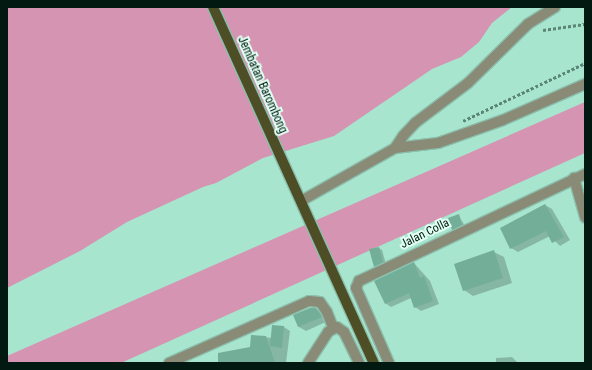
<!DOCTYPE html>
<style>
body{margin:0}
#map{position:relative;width:592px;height:370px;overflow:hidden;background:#a8e5cf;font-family:"Roboto Condensed",sans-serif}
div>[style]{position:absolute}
.water>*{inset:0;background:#d494b2}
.shadow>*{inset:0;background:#0003}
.building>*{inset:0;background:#73ae99}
.path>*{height:2.5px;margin-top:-1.25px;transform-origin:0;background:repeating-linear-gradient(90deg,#5a8576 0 3px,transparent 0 5px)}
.roads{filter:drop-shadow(1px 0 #8ac0ad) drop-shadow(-1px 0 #8ac0ad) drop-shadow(0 1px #8ac0ad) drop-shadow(0 -1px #8ac0ad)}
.minor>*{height:10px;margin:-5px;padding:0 5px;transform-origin:5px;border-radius:5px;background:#8a8b76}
.major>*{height:10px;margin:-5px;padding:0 5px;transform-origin:5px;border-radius:5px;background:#4d4e26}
span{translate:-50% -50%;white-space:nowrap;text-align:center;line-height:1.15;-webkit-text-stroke:4px #e1fff3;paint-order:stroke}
.street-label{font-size:12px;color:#021911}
.frame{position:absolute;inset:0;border:8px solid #021911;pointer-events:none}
</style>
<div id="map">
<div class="water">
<div style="clip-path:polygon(7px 7px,512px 7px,492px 23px,479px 42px,461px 57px,432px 69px,334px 136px,263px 158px,216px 183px,203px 187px,127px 222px,80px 251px,7px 288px)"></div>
<div style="clip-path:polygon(585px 102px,585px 153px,121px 363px,7px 363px,7px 356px)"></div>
</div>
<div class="shadow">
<div style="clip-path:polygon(545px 205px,552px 209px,570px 240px,560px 246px,550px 236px,518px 252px,511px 248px)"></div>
<div style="clip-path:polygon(459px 216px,465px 226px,455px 231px,452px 229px)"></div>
<div style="clip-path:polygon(379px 248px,382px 250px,386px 264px,378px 268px,375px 266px)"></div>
<div style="clip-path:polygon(494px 252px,504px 257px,512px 283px,473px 296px,464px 290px)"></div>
<div style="clip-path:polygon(414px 263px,430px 281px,439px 304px,421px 311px,415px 307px,411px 298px,391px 307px,385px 303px)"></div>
<div style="clip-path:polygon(316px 309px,323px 313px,328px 321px,306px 331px,299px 327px,294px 316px)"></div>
<div style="clip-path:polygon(284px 327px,290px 331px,286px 363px,219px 363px,251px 348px,252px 336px,272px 338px)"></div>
<div style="clip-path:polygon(512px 357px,518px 363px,496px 363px,496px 358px)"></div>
</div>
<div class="building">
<div style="clip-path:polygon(545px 204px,564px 237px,552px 243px,546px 231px,510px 249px,500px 228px)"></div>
<div style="clip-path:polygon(459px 214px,462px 225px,452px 230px,448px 218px)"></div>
<div style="clip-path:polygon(379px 247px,383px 262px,374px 267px,369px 249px)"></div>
<div style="clip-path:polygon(494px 250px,503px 278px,463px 291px,454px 264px)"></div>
<div style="clip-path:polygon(414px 262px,420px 278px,424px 276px,433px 301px,414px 308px,409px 293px,385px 304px,374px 281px)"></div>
<div style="clip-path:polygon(310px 308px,316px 308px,322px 317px,298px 327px,293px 315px)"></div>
<div style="clip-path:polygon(272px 325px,284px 326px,282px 348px,270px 346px)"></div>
<div style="clip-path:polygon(251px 335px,266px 336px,275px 363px,218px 363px,218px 353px,250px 347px)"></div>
</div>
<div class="path">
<div style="left:543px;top:30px;width:42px;rotate:-8.1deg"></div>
<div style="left:463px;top:121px;width:135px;rotate:-25.4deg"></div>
</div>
<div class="roads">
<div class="minor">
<div style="left:395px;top:148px;width:14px;rotate:-56deg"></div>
<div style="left:403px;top:136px;width:18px;rotate:-47deg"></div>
<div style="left:415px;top:123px;width:66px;rotate:-37deg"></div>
<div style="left:468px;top:83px;width:84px;rotate:-44.5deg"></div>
<div style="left:528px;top:24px;width:32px;rotate:-32deg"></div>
<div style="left:574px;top:178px;width:41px;rotate:74.2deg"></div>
<div style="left:301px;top:201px;width:108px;rotate:-29.4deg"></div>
<div style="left:395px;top:148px;width:43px;rotate:-6.6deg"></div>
<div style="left:438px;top:143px;width:69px;rotate:-19.5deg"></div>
<div style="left:503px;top:120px;width:90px;rotate:-23.7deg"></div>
<div style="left:169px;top:363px;width:153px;rotate:-23.9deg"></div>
<div style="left:309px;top:301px;width:11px;rotate:5deg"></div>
<div style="left:320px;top:302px;width:12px;rotate:55deg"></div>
<div style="left:327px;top:312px;width:17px;rotate:69deg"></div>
<div style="left:308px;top:363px;width:37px;rotate:-57deg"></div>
<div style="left:328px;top:332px;width:10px;rotate:-29deg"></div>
<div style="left:337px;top:327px;width:9px;rotate:36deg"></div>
<div style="left:344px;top:332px;width:34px;rotate:64deg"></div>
<div style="left:389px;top:363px;width:82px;rotate:-113.7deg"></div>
<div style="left:356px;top:288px;width:8px;rotate:-67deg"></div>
<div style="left:359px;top:281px;width:250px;rotate:-25.3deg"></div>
</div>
<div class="major">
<div style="left:213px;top:7px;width:391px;rotate:65.7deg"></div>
</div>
</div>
<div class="street-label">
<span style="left:262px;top:85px;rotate:66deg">Jembatan Barombong</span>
<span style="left:425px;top:234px;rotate:-26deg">Jalan Colla</span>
</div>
<div class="frame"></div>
</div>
